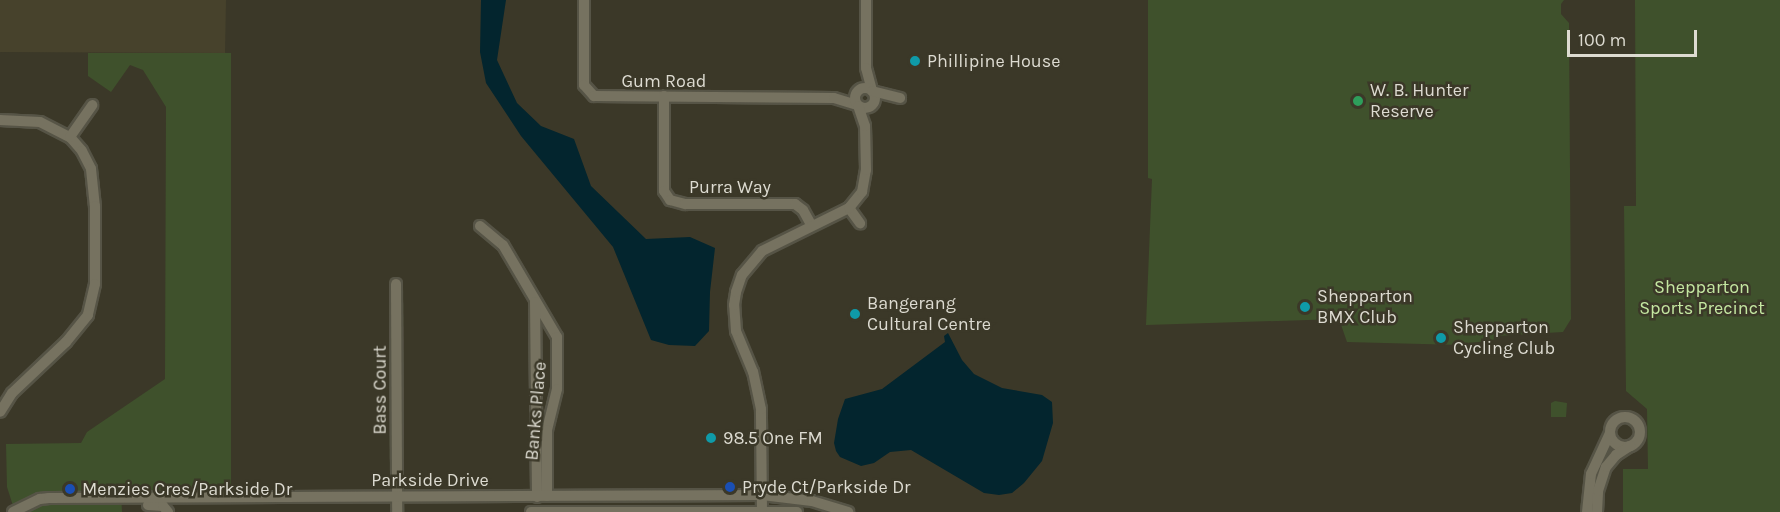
<!DOCTYPE html>
<style>
body{margin:0}
#map{position:relative;width:1780px;height:512px;overflow:hidden;background:#3b3828;font-family:Karla,sans-serif}
div>[style]{position:absolute}
.built>*{inset:0;background:#47422c}
.green>*{inset:0;background:#3f512c}
.water>*{inset:0;background:#03252e}
.roads{filter:drop-shadow(2px 0 #565446) drop-shadow(-2px 0 #565446) drop-shadow(0 2px #565446) drop-shadow(0 -2px #565446)}
.minor>*{height:10px;margin:-5px;padding:0 5px;transform-origin:5px;border-radius:5px;background:#767260}
.minor>.ring{margin:-5px;padding:0;box-sizing:content-box;background:none;border:10px solid #767260;border-radius:50%}
.dots>*{width:16px;height:16px;translate:-50% -50%;box-sizing:border-box;border:3px solid #3b3828;border-radius:50%}
span{translate:-50% -50%;white-space:nowrap;text-align:center;line-height:1.15;-webkit-text-stroke:5px #3b3828;paint-order:stroke}
.poi-label{font-size:18px;color:#dddbd1}
.left{translate:0 -50%;text-align:left}
.street-label{font-size:18px;color:#dddbd1}
.park-label{font-size:18px;color:#c4e7a1}
.scale{position:absolute;left:1567px;top:30px;width:130px;height:27px;box-sizing:border-box;border:3px solid #dddbd1;border-top:0;padding-left:8px;font-size:18px;line-height:21px;white-space:nowrap;color:#dddbd1;-webkit-text-stroke:4px #3b3828;paint-order:stroke}
</style>
<div id="map">
<div class="built">
<div style="clip-path:polygon(0 0,226px 0,225px 53px,0 52px)"></div>
</div>
<div class="green">
<div style="clip-path:polygon(1148px 0,1564px 0,1561px 4px,1561px 14px,1569px 23px,1571px 319px,1563px 332px,1497px 336px,1497px 339px,1460px 345px,1347px 342px,1339px 319px,1146px 325px,1152px 179px,1148px 178px)"></div>
<div style="clip-path:polygon(1635px 0,1780px 0,1780px 512px,1623px 512px,1623px 469px,1648px 469px,1647px 409px,1626px 391px,1624px 206px,1636px 206px)"></div>
<div style="clip-path:polygon(88px 53px,231px 53px,231px 490px,121px 491px,122px 512px,15px 512px,7px 487px,6px 444px,81px 443px,87px 432px,165px 379px,166px 107px,143px 70px,130px 65px,111px 92px,88px 76px)"></div>
<div style="clip-path:polygon(1555px 401px,1567px 403px,1566px 417px,1551px 417px,1551px 403px)"></div>
</div>
<div class="water">
<div style="clip-path:polygon(481px 0,506px 0,497px 60px,517px 103px,541px 126px,574px 139px,591px 186px,646px 239px,690px 237px,715px 248px,710px 292px,709px 331px,695px 346px,669px 345px,651px 340px,613px 247px,521px 136px,486px 83px,480px 52px)"></div>
<div style="clip-path:polygon(948px 333px,962px 360px,974px 374px,1002px 388px,1042px 395px,1052px 402px,1053px 423px,1042px 461px,1024px 483px,1012px 493px,999px 495px,984px 493px,911px 450px,890px 452px,874px 463px,861px 466px,840px 457px,836px 451px,834px 443px,838px 419px,845px 399px,882px 389px,945px 342px,944px 336px)"></div>
</div>
<div class="roads">
<div class="minor">
<div style="left:584px;top:0;width:85px;rotate:90deg"></div>
<div style="left:584px;top:85px;width:15px;rotate:48deg"></div>
<div style="left:594px;top:96px;width:240px;rotate:0.5deg"></div>
<div style="left:834px;top:98px;width:24px;rotate:17deg"></div>
<div style="left:866px;top:0;width:68px;rotate:90deg"></div>
<div style="left:866px;top:68px;width:23px;rotate:75deg"></div>
<div class="ring" style="left:855px;top:88px;width:10px;height:10px"></div>
<div style="left:872px;top:91px;width:29px;rotate:14deg"></div>
<div style="left:664px;top:96px;width:95px;rotate:90deg"></div>
<div style="left:664px;top:191px;width:11px;rotate:56deg"></div>
<div style="left:670px;top:200px;width:16px;rotate:15deg"></div>
<div style="left:685px;top:204px;width:110px"></div>
<div style="left:795px;top:204px;width:10px;rotate:37deg"></div>
<div style="left:803px;top:210px;width:18px;rotate:61deg"></div>
<div style="left:0;top:120px;width:40px;rotate:2.9deg"></div>
<div style="left:40px;top:122px;width:34px;rotate:27deg"></div>
<div style="left:70px;top:137px;width:18px;rotate:49deg"></div>
<div style="left:82px;top:151px;width:20px;rotate:63deg"></div>
<div style="left:91px;top:169px;width:37px;rotate:84deg"></div>
<div style="left:95px;top:206px;width:78px;rotate:90deg"></div>
<div style="left:95px;top:284px;width:32px;rotate:103deg"></div>
<div style="left:88px;top:315px;width:35px;rotate:129deg"></div>
<div style="left:66px;top:342px;width:74px;rotate:136.6deg"></div>
<div style="left:12px;top:393px;width:22px;rotate:122deg"></div>
<div style="left:70px;top:137px;width:39px;rotate:-55deg"></div>
<div style="left:849px;top:208px;width:19px;rotate:54deg"></div>
<div style="left:480px;top:226px;width:30px;rotate:40deg"></div>
<div style="left:503px;top:245px;width:107px;rotate:59.6deg"></div>
<div style="left:557px;top:337px;width:52px;rotate:90deg"></div>
<div style="left:557px;top:389px;width:42px;rotate:103.7deg"></div>
<div style="left:547px;top:430px;width:66px;rotate:90deg"></div>
<div style="left:396px;top:284px;width:228px;rotate:89.7deg"></div>
<div style="left:535px;top:302px;width:195px;rotate:89.4deg"></div>
<div class="ring" style="left:1610px;top:417px;width:20px;height:20px"></div>
<div style="left:148px;top:505px;width:15px;rotate:4deg"></div>
<div style="left:163px;top:506px;width:8px;rotate:50deg"></div>
<div style="left:13px;top:512px;width:30px;rotate:-26deg"></div>
<div style="left:40px;top:499px;width:9px;rotate:-6deg"></div>
<div style="left:49px;top:498px;width:713px;rotate:-0.24deg"></div>
<div style="left:762px;top:495px;width:50px;rotate:6.8deg"></div>
<div style="left:812px;top:501px;width:38px;rotate:17deg"></div>
<div style="left:531px;top:512px;width:266px"></div>
<div style="left:762px;top:512px;width:103px;rotate:-90.6deg"></div>
<div style="left:761px;top:409px;width:38px;rotate:-102deg"></div>
<div style="left:753px;top:372px;width:44px;rotate:-112.5deg"></div>
<div style="left:736px;top:331px;width:26px;rotate:-94deg"></div>
<div style="left:734px;top:305px;width:13px;rotate:-81deg"></div>
<div style="left:736px;top:292px;width:18px;rotate:-71deg"></div>
<div style="left:742px;top:275px;width:31px;rotate:-50deg"></div>
<div style="left:762px;top:251px;width:97px;rotate:-26.3deg"></div>
<div style="left:849px;top:208px;width:21px;rotate:-51deg"></div>
<div style="left:862px;top:192px;width:22px;rotate:-80deg"></div>
<div style="left:866px;top:170px;width:44px;rotate:-91.3deg"></div>
<div style="left:865px;top:126px;width:21px;rotate:-109deg"></div>
<div style="left:1587px;top:512px;width:38px;rotate:-84deg"></div>
<div style="left:1591px;top:474px;width:45px;rotate:-65.1deg"></div>
<div style="left:1597px;top:512px;width:21px;rotate:-87deg"></div>
<div style="left:1598px;top:491px;width:25px;rotate:-72deg"></div>
<div style="left:1606px;top:467px;width:16px;rotate:-50deg"></div>
<div style="left:1616px;top:455px;width:17px;rotate:-33deg"></div>
</div>
</div>
<div class="dots">
<div style="left:915px;top:61px;background:#0f9aa8"></div>
<div style="left:1358px;top:101px;background:#2e9e5b"></div>
<div style="left:1305px;top:307px;background:#0f9aa8"></div>
<div style="left:855px;top:314px;background:#0f9aa8"></div>
<div style="left:1441px;top:338px;background:#0f9aa8"></div>
<div style="left:711px;top:438px;background:#0f9aa8"></div>
<div style="left:730px;top:487px;background:#1a4fb4"></div>
<div style="left:70px;top:489px;background:#1a4fb4"></div>
</div>
<div class="poi-label">
<span class="left" style="left:927px;top:61px">Phillipine House</span>
<span class="left" style="left:1370px;top:101px">W. B. Hunter<br>Reserve</span>
<span class="left" style="left:1317px;top:307px">Shepparton<br>BMX Club</span>
<span class="left" style="left:867px;top:314px">Bangerang<br>Cultural Centre</span>
<span class="left" style="left:1453px;top:338px">Shepparton<br>Cycling Club</span>
<span class="left" style="left:723px;top:438px">98.5 One FM</span>
<span class="left" style="left:742px;top:487px">Pryde Ct/Parkside Dr</span>
<span class="left" style="left:82px;top:489px">Menzies Cres/Parkside Dr</span>
</div>
<div class="street-label">
<span style="left:664px;top:81px">Gum Road</span>
<span style="left:730px;top:187px">Purra Way</span>
<span style="left:380px;top:390px;rotate:-90deg">Bass Court</span>
<span style="left:536px;top:411px;rotate:-85deg">Banks Place</span>
<span style="left:430px;top:480px">Parkside Drive</span>
</div>
<div class="park-label">
<span style="left:1702px;top:298px">Shepparton<br>Sports Precinct</span>
</div>
<div class="scale">100 m</div>
</div>
